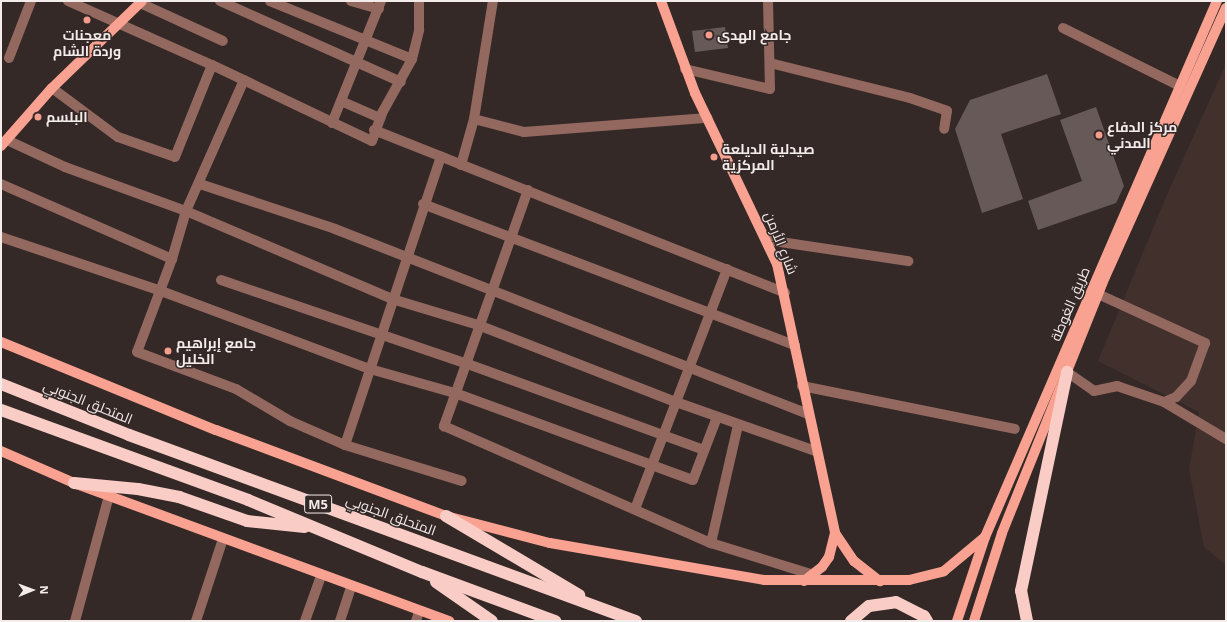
<!DOCTYPE html>
<meta charset="utf-8">
<style>
body{margin:0}
#map{position:relative;width:1227px;height:622px;overflow:hidden;background:#342927;font-family:"Open Sans",Cairo,sans-serif}
div>[style]{position:absolute}
.built>*{inset:0;background:#42302d}
.building>*{inset:0;background:#665957}
.minor>*{height:10px;margin:-5px;padding:0 5px;transform-origin:5px;border-radius:5px;background:#93685f}
.major>*{height:10px;margin:-5px;padding:0 5px;transform-origin:5px;border-radius:5px;background:#faa291}
.highway>*{height:12px;margin:-6px;padding:0 6px;transform-origin:6px;border-radius:6px;background:#f9cdc5}
.dots>*{width:11px;height:11px;translate:-50% -50%;box-sizing:border-box;border:2px solid #342927;border-radius:50%}
span{translate:-50% -50%;white-space:nowrap;text-align:center;line-height:1.15;-webkit-text-stroke:3px #342927;paint-order:stroke}
.shield-label span{padding:1px 3px;background:#342927;border:1px solid;border-radius:3px;-webkit-text-stroke-width:0}
.shield-label{font-size:13px;color:#f4eceb;font-weight:700}
.poi-label{font-size:14px;color:#f4eceb;font-weight:700}
.left{translate:0 -50%;text-align:left}
.street-label{font-size:14px;color:#f4eceb}
.frame{position:absolute;inset:0;border:2px solid #f4eceb;pointer-events:none}
.north{position:absolute;left:12px;top:570px;width:40px;height:40px;-webkit-text-stroke:3px #342927;paint-order:stroke;rotate:89deg;font-size:11px;font-weight:700;line-height:16px;text-align:center;color:#f4eceb}
.north::after{content:'';display:block;margin:auto;width:14px;height:18px;background:#f4eceb;clip-path:polygon(50% 0,100% 100%,50% 72%,0 100%)}
</style>
<div id="map">
<div class="built">
<div style="clip-path:polygon(1226px 64px,1226px 565px,1204px 547px,1189px 469px,1199px 412px,1098px 361px,1166px 197px)"></div>
</div>
<div class="building">
<div style="clip-path:polygon(725px 27px,728px 48px,695px 52px,692px 31px)"></div>
<div style="clip-path:polygon(1047px 74px,1061px 114px,1001px 134px,1023px 199px,982px 213px,955px 129px,970px 100px)"></div>
<div style="clip-path:polygon(1096px 107px,1124px 186px,1116px 203px,1038px 230px,1028px 201px,1082px 181px,1060px 120px)"></div>
</div>
<div class="minor">
<div style="left:68px;top:1px;width:158px;rotate:24deg"></div>
<div style="left:212px;top:65px;width:177px;rotate:25.4deg"></div>
<div style="left:372px;top:141px;width:30px;rotate:-70deg"></div>
<div style="left:382px;top:113px;width:62px;rotate:-60.9deg"></div>
<div style="left:412px;top:59px;width:30px;rotate:-76deg"></div>
<div style="left:419px;top:30px;width:29px;rotate:-90deg"></div>
<div style="left:220px;top:1px;width:198px;rotate:24.1deg"></div>
<div style="left:270px;top:1px;width:153px;rotate:22.2deg"></div>
<div style="left:351px;top:1px;width:29px;rotate:16deg"></div>
<div style="left:140px;top:3px;width:91px;rotate:24.6deg"></div>
<div style="left:1063px;top:28px;width:131px;rotate:26.4deg"></div>
<div style="left:9px;top:58px;width:61px;rotate:-68.9deg"></div>
<div style="left:770px;top:63px;width:144px;rotate:14deg"></div>
<div style="left:910px;top:98px;width:39px;rotate:19deg"></div>
<div style="left:947px;top:111px;width:18px;rotate:99deg"></div>
<div style="left:685px;top:69px;width:87px;rotate:13.2deg"></div>
<div style="left:770px;top:89px;width:88px;rotate:-91.3deg"></div>
<div style="left:244px;top:80px;width:143px;rotate:113.9deg"></div>
<div style="left:186px;top:211px;width:50px;rotate:106.3deg"></div>
<div style="left:172px;top:259px;width:99px;rotate:110.6deg"></div>
<div style="left:137px;top:352px;width:106px;rotate:20.5deg"></div>
<div style="left:236px;top:389px;width:63px;rotate:30.7deg"></div>
<div style="left:290px;top:421px;width:60px;rotate:23.6deg"></div>
<div style="left:345px;top:445px;width:122px;rotate:17.1deg"></div>
<div style="left:52px;top:88px;width:82px;rotate:36.6deg"></div>
<div style="left:118px;top:137px;width:60px;rotate:19.3deg"></div>
<div style="left:175px;top:157px;width:99px;rotate:-68.1deg"></div>
<div style="left:341px;top:101px;width:43px;rotate:23.6deg"></div>
<div style="left:474px;top:119px;width:52px;rotate:14.6deg"></div>
<div style="left:524px;top:132px;width:184px;rotate:-4.4deg"></div>
<div style="left:332px;top:123px;width:131px;rotate:-68.1deg"></div>
<div style="left:374px;top:130px;width:442px;rotate:21.6deg"></div>
<div style="left:7px;top:140px;width:64px;rotate:25deg"></div>
<div style="left:65px;top:167px;width:129px;rotate:20deg"></div>
<div style="left:186px;top:211px;width:224px;rotate:23.1deg"></div>
<div style="left:392px;top:299px;width:90px;rotate:16.8deg"></div>
<div style="left:478px;top:325px;width:212px;rotate:21.3deg"></div>
<div style="left:676px;top:402px;width:147px;rotate:19.4deg"></div>
<div style="left:461px;top:165px;width:48px;rotate:-74.2deg"></div>
<div style="left:474px;top:119px;width:120px;rotate:-80.9deg"></div>
<div style="left:1px;top:184px;width:187px;rotate:23.7deg"></div>
<div style="left:200px;top:184px;width:142px;rotate:18.4deg"></div>
<div style="left:335px;top:229px;width:508px;rotate:21.36deg"></div>
<div style="left:528px;top:190px;width:251px;rotate:109.6deg"></div>
<div style="left:444px;top:426px;width:292px;rotate:23.7deg"></div>
<div style="left:711px;top:543px;width:108px;rotate:17.3deg"></div>
<div style="left:423px;top:204px;width:398px;rotate:20.8deg"></div>
<div style="left:1px;top:237px;width:169px;rotate:18.6deg"></div>
<div style="left:161px;top:291px;width:223px;rotate:20.5deg"></div>
<div style="left:370px;top:369px;width:88px;rotate:15.8deg"></div>
<div style="left:455px;top:393px;width:253px;rotate:20.1deg"></div>
<div style="left:693px;top:480px;width:67px;rotate:-69.1deg"></div>
<div style="left:767px;top:240px;width:143px;rotate:8.5deg"></div>
<div style="left:221px;top:280px;width:258px;rotate:18.8deg"></div>
<div style="left:465px;top:363px;width:254px;rotate:20deg"></div>
<div style="left:1098px;top:294px;width:118px;rotate:24.6deg"></div>
<div style="left:1205px;top:343px;width:40px;rotate:110.2deg"></div>
<div style="left:1191px;top:381px;width:22px;rotate:133deg"></div>
<div style="left:1176px;top:397px;width:13px;rotate:157deg"></div>
<div style="left:1067px;top:372px;width:33px;rotate:35deg"></div>
<div style="left:1094px;top:391px;width:24px;rotate:-12deg"></div>
<div style="left:1117px;top:386px;width:50px;rotate:18.8deg"></div>
<div style="left:1164px;top:402px;width:72px;rotate:30.8deg"></div>
<div style="left:802px;top:386px;width:217px;rotate:11.4deg"></div>
<div style="left:345px;top:445px;width:304px;rotate:-71.6deg"></div>
<div style="left:635px;top:509px;width:257px;rotate:-69deg"></div>
<div style="left:711px;top:543px;width:121px;rotate:-77.1deg"></div>
<div style="left:75px;top:621px;width:130px;rotate:-74.8deg"></div>
<div style="left:196px;top:621px;width:86px;rotate:-71.8deg"></div>
<div style="left:305px;top:621px;width:48px;rotate:-70.4deg"></div>
<div style="left:340px;top:621px;width:36px;rotate:-72deg"></div>
<div style="left:416px;top:621px;width:9px;rotate:-72deg"></div>
</div>
<div class="major">
<div style="left:661px;top:1px;width:98px;rotate:69.7deg"></div>
<div style="left:695px;top:93px;width:190px;rotate:64.4deg"></div>
<div style="left:777px;top:264px;width:275px;rotate:77.8deg"></div>
<div style="left:835px;top:533px;width:34px;rotate:56deg"></div>
<div style="left:854px;top:561px;width:33px;rotate:38deg"></div>
<div style="left:1px;top:146px;width:77px;rotate:-48.7deg"></div>
<div style="left:52px;top:88px;width:125px;rotate:-44deg"></div>
<div style="left:1px;top:342px;width:232px;rotate:22.3deg"></div>
<div style="left:216px;top:430px;width:246px;rotate:20.5deg"></div>
<div style="left:446px;top:516px;width:107px;rotate:14.6deg"></div>
<div style="left:550px;top:543px;width:217px;rotate:9.8deg"></div>
<div style="left:764px;top:580px;width:145px"></div>
<div style="left:909px;top:580px;width:36px;rotate:-14deg"></div>
<div style="left:944px;top:571px;width:53px;rotate:-39.7deg"></div>
<div style="left:1px;top:451px;width:80px;rotate:23.7deg"></div>
<div style="left:74px;top:483px;width:400px;rotate:20.2deg"></div>
<div style="left:804px;top:581px;width:23px;rotate:-38deg"></div>
<div style="left:822px;top:567px;width:12px;rotate:-55deg"></div>
<div style="left:829px;top:557px;width:25px;rotate:-76deg"></div>
<div style="left:957px;top:621px;width:89px;rotate:-71.6deg"></div>
<div style="left:985px;top:537px;width:584px;rotate:-66.6deg"></div>
<div style="left:974px;top:621px;width:92px;rotate:-72.3deg"></div>
<div style="left:1002px;top:533px;width:276px;rotate:-68.1deg"></div>
<div style="left:1105px;top:277px;width:295px;rotate:-65.8deg"></div>
</div>
<div class="highway">
<div style="left:1px;top:384px;width:138px;rotate:21.7deg"></div>
<div style="left:129px;top:435px;width:540px;rotate:20.15deg"></div>
<div style="left:1px;top:410px;width:263px;rotate:20deg"></div>
<div style="left:248px;top:500px;width:188px;rotate:22.5deg"></div>
<div style="left:422px;top:572px;width:142px;rotate:20.2deg"></div>
<div style="left:74px;top:483px;width:64px;rotate:5.4deg"></div>
<div style="left:138px;top:489px;width:42px;rotate:11deg"></div>
<div style="left:179px;top:497px;width:72px;rotate:19.4deg"></div>
<div style="left:247px;top:521px;width:58px;rotate:5.9deg"></div>
<div style="left:446px;top:516px;width:155px;rotate:30.7deg"></div>
<div style="left:436px;top:582px;width:68px;rotate:34.9deg"></div>
<div style="left:851px;top:621px;width:23px;rotate:-40deg"></div>
<div style="left:869px;top:606px;width:27px;rotate:-8deg"></div>
<div style="left:896px;top:602px;width:31px;rotate:27deg"></div>
<div style="left:924px;top:616px;width:6px;rotate:59deg"></div>
<div style="left:1027px;top:621px;width:31px;rotate:-101deg"></div>
<div style="left:1021px;top:591px;width:224px;rotate:-78.1deg"></div>
</div>
<div class="dots">
<div style="left:87px;top:20px;background:#f49d8d"></div>
<div style="left:709px;top:35px;background:#f49d8d"></div>
<div style="left:38px;top:117px;background:#f49d8d"></div>
<div style="left:1099px;top:135px;background:#f49d8d"></div>
<div style="left:714px;top:157px;background:#f49d8d"></div>
<div style="left:168px;top:351px;background:#f49d8d"></div>
</div>
<div class="shield-label">
<span style="left:318px;top:504px">M5</span>
</div>
<div class="poi-label">
<span style="left:87px;top:43px">معجنات<br>وردة الشام</span>
<span class="left" style="left:717px;top:35px">جامع الهدى</span>
<span class="left" style="left:46px;top:117px">البلسم</span>
<span class="left" style="left:1107px;top:135px">مركز الدفاع<br>المدني</span>
<span class="left" style="left:722px;top:157px">صيدلية الديلعة<br>المركزية</span>
<span class="left" style="left:176px;top:351px">جامع إبراهيم<br>الخليل</span>
</div>
<div class="street-label">
<span style="left:781px;top:243px;rotate:68deg">شارع الأرمن</span>
<span style="left:1070px;top:304px;rotate:-67deg">طريق الغوطة</span>
<span style="left:88px;top:402px;rotate:22deg">المتحلق الجنوبي</span>
<span style="left:391px;top:515px;rotate:20deg">المتحلق الجنوبي</span>
</div>
<div class="frame"></div>
<div class="north">N</div>
</div>
